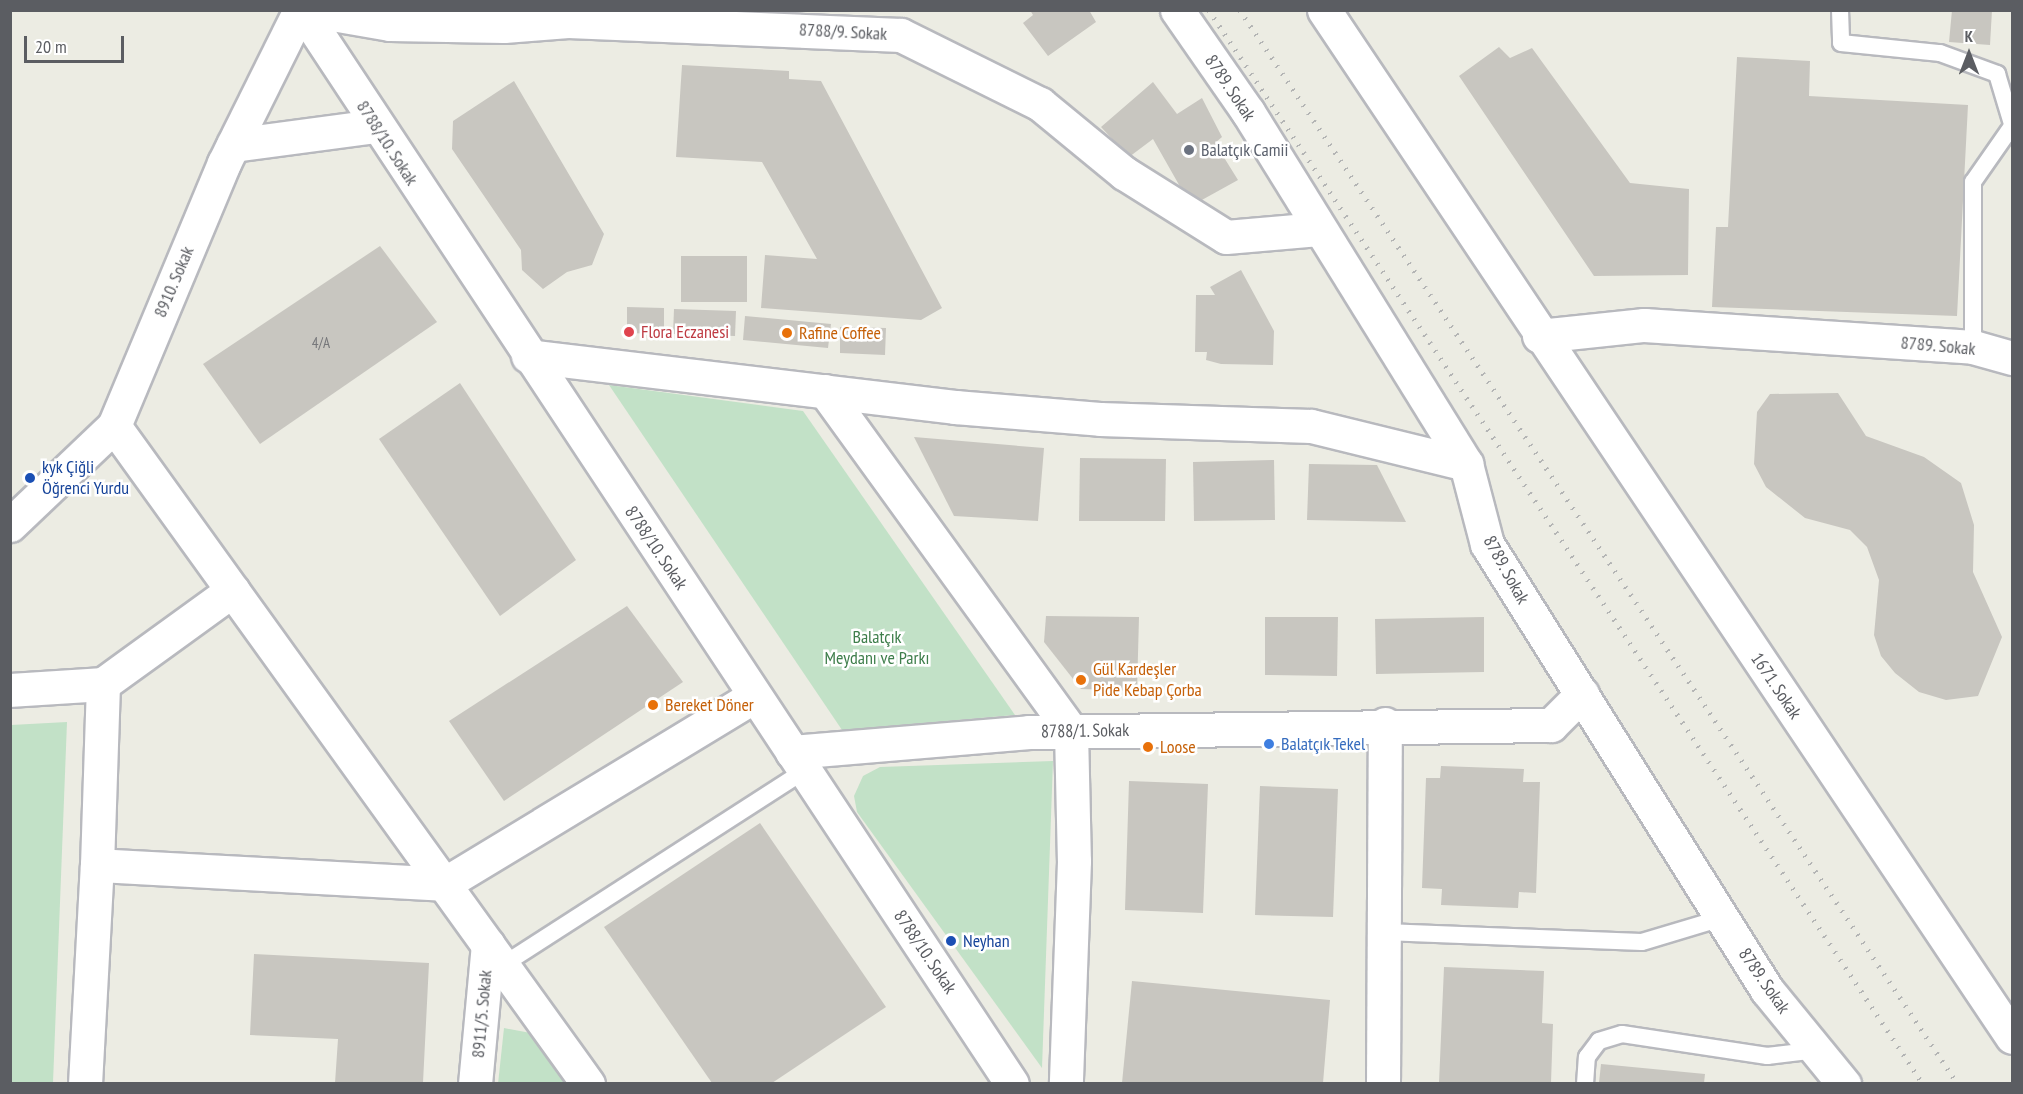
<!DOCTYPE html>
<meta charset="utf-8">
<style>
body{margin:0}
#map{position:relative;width:2023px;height:1094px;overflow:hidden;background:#ecece3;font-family:"PT Sans Narrow",sans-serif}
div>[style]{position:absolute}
.green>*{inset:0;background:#c2e1c7}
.building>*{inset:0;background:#c8c6c0}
.roads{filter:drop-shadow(2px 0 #b8b9be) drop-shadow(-2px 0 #b8b9be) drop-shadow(0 2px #b8b9be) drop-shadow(0 -2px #b8b9be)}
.service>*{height:16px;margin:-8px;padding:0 8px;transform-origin:8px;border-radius:8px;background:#fff}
.minor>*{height:33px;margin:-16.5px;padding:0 16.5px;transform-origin:16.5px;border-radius:16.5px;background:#fff}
.tertiary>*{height:33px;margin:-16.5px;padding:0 16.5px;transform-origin:16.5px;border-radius:16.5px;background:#fff}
.rail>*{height:4.5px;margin-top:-2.25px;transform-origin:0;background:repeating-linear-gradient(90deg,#b3b4b4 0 1.5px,transparent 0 9.5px)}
.dots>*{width:16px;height:16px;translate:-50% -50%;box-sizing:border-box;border:3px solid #fff;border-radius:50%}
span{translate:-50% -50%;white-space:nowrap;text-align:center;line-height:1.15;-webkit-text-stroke:5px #fff;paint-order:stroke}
.number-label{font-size:15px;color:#76777a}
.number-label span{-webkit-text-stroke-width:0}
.street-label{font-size:18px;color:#5b5d62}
.worship-label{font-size:18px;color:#5b616d}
.left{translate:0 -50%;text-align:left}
.health-label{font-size:18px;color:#be3a42}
.food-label{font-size:18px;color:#c56008}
.transit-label{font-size:18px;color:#164399}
.park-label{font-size:18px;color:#3e7e4b}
.shop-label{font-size:18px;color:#366cbe}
.frame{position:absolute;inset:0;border:12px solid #5b5d62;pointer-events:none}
.north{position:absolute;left:1939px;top:24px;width:60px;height:60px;-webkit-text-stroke:4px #fff;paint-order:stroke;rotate:0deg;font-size:16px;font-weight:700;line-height:24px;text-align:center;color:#5b5d62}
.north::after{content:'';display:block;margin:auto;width:21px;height:27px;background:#5b5d62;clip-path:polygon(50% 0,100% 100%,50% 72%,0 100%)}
.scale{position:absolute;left:24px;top:36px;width:100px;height:27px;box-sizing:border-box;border:3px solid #5b5d62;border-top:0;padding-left:8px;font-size:18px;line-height:21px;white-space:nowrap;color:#5b5d62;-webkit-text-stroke:4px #fff;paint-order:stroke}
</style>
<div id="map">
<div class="green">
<div style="clip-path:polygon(609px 385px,803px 411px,1015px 715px,842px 730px)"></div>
<div style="clip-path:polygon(67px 722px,53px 1083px,11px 1083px,11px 725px)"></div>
<div style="clip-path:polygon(1053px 761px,1042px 1068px,857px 812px,854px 796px,863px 776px,880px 767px)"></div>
<div style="clip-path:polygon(504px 1028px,536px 1034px,569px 1084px,498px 1084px)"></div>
</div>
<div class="building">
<div style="clip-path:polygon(1030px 10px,1089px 10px,1096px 22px,1048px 56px,1023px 23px,1033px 15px)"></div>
<div style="clip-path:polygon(1952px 10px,1992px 10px,1990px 45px,1949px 42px)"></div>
<div style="clip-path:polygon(1499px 47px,1510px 58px,1532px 48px,1630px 183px,1689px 189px,1688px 275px,1594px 276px,1459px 76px)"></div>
<div style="clip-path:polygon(1737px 57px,1810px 61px,1809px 96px,1968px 105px,1957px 316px,1712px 307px,1716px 227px,1728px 227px)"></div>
<div style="clip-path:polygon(682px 65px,789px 71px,789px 79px,821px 81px,942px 308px,921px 320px,761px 308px,765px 255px,817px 259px,762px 162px,676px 157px)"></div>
<div style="clip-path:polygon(514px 81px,604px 234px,592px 265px,567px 272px,543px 289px,522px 270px,521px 250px,452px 149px,453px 121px)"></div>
<div style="clip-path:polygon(1153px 82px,1177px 114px,1202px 98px,1222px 137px,1215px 143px,1238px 180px,1191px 206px,1153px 139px,1129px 157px,1101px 127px)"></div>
<div style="clip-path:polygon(380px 246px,437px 322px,260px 444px,203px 364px)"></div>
<div style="clip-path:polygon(681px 256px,747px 256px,747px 302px,681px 302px)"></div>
<div style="clip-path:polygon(1241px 270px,1274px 331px,1273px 365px,1221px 364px,1206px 360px,1207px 352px,1195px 352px,1196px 295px,1215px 295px,1210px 287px)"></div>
<div style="clip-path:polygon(627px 307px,664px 308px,664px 334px,627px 333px)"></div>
<div style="clip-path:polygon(674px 309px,736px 311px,735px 336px,673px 334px)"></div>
<div style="clip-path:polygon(745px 316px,831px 324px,828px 348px,743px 340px)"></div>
<div style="clip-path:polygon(840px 327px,886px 328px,885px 355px,840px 353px)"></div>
<div style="clip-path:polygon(460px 383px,576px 560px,500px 616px,379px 439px)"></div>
<div style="clip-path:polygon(1838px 393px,1866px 436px,1924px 457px,1961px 483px,1974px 525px,1973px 572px,2002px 637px,1978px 696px,1946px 700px,1919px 692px,1895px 673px,1881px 656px,1874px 635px,1879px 580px,1867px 547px,1850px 530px,1805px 518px,1766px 487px,1754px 464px,1757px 412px,1770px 394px)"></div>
<div style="clip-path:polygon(914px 437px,1044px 448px,1038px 521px,954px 516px)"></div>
<div style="clip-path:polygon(1080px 458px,1166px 459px,1165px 521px,1079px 521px)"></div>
<div style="clip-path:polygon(1274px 460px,1275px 520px,1194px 521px,1193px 462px)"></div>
<div style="clip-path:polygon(1309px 464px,1377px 465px,1406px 522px,1307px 520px)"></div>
<div style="clip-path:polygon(627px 606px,683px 682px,504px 801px,449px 721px)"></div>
<div style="clip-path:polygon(1046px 616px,1139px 617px,1137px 691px,1081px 689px,1044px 642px)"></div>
<div style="clip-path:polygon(1265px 617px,1338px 617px,1337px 676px,1265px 675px)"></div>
<div style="clip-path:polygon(1484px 617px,1484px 672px,1376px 674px,1375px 619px)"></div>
<div style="clip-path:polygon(1441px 766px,1524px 769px,1523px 782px,1540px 782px,1536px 893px,1519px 892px,1518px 908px,1441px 905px,1442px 889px,1422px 888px,1426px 778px,1440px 778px)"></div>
<div style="clip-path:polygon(1129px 781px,1208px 784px,1203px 913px,1125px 910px)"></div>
<div style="clip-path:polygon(1260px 786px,1338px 789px,1333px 917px,1255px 915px)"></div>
<div style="clip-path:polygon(760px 823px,886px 1007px,772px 1083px,712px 1083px,604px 927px)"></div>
<div style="clip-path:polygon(254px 954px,429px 963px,423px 1083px,335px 1083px,338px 1039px,250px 1035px)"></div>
<div style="clip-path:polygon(1444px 967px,1544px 971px,1542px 1023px,1553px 1024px,1551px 1083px,1439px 1083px)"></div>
<div style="clip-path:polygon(1132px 981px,1330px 1000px,1323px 1083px,1122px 1083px)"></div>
<div style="clip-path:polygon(1601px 1064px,1705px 1074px,1704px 1083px,1599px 1083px)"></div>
</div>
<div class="roads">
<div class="service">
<div style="left:1840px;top:10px;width:33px;rotate:88deg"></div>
<div style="left:1841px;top:43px;width:100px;rotate:5.8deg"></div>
<div style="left:1940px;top:53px;width:61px;rotate:20.2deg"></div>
<div style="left:1997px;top:74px;width:52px;rotate:73.3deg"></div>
<div style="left:1973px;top:347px;width:165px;rotate:-90deg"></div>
<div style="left:1973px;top:182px;width:68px;rotate:-55.1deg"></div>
<div style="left:1384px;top:932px;width:258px;rotate:2.2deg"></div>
<div style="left:1642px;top:942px;width:84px;rotate:-16.7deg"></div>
<div style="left:503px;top:965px;width:358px;rotate:-32.8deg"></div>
<div style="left:1585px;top:1084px;width:27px;rotate:-86deg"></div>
<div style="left:1587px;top:1057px;width:20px;rotate:-53deg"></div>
<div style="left:1599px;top:1041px;width:24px;rotate:-17deg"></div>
<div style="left:1622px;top:1034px;width:147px;rotate:8.6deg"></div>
<div style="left:1767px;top:1056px;width:50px;rotate:-6.8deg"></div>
</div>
<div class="minor">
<div style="left:309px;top:10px;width:82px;rotate:9.8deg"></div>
<div style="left:390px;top:24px;width:114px;rotate:1deg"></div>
<div style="left:504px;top:26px;width:64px;rotate:-4.5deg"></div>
<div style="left:568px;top:21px;width:333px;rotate:2.4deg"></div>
<div style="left:901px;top:35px;width:155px;rotate:26.4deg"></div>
<div style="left:1040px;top:104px;width:109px;rotate:39.4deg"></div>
<div style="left:1124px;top:173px;width:120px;rotate:32.1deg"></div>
<div style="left:1226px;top:237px;width:93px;rotate:-4.9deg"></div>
<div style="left:1177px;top:10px;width:124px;rotate:55.2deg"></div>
<div style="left:1248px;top:112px;width:414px;rotate:58.2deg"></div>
<div style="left:1466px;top:464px;width:83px;rotate:75.3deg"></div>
<div style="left:1487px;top:544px;width:527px;rotate:57.88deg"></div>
<div style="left:1767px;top:990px;width:122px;rotate:50.7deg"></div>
<div style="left:1324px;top:10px;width:1236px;rotate:56.18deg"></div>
<div style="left:233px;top:145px;width:143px;rotate:-7.6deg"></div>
<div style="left:1539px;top:336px;width:106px;rotate:-6deg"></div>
<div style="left:1644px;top:325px;width:330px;rotate:3.8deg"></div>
<div style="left:1973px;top:347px;width:41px;rotate:15.8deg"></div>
<div style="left:528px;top:356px;width:430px;rotate:6.8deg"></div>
<div style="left:955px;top:407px;width:145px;rotate:4.7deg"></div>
<div style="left:1100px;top:419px;width:211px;rotate:1.9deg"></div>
<div style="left:1311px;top:426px;width:160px;rotate:13.8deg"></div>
<div style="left:825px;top:391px;width:420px;rotate:54.1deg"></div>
<div style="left:1071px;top:731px;width:130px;rotate:88.7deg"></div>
<div style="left:1074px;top:861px;width:223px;rotate:92.1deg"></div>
<div style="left:114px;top:426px;width:811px;rotate:54.23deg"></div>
<div style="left:10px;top:525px;width:144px;rotate:-43.6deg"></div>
<div style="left:114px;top:426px;width:285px;rotate:-67.3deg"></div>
<div style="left:224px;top:163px;width:171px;rotate:-63.6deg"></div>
<div style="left:103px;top:684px;width:160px;rotate:-35.9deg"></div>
<div style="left:10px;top:690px;width:93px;rotate:-3.7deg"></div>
<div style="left:103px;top:684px;width:181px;rotate:91.9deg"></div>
<div style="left:792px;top:752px;width:238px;rotate:-4.8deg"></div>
<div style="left:1029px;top:732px;width:522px;rotate:-0.77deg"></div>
<div style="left:1551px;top:725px;width:44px;rotate:-45deg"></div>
<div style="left:85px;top:1084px;width:219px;rotate:-86.9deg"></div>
<div style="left:97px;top:865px;width:348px;rotate:3.1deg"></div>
<div style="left:444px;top:884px;width:363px;rotate:-31.2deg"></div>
<div style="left:475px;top:1084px;width:140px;rotate:-84.7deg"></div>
<div style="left:1383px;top:1084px;width:360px;rotate:-89.7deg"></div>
</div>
<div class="tertiary">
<div style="left:302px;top:10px;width:1287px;rotate:56.53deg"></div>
</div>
</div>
<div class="rail">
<div style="left:1209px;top:10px;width:1290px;rotate:56.38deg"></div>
<div style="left:1240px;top:10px;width:1292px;rotate:56.24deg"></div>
</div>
<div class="dots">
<div style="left:1189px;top:150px;background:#6b7280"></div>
<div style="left:629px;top:332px;background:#e0444e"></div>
<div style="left:787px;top:333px;background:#e8710a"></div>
<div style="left:30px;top:478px;background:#1a4fb4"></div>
<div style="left:1081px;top:680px;background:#e8710a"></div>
<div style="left:653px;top:705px;background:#e8710a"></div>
<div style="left:1269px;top:744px;background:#3f7fe0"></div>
<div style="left:1148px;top:747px;background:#e8710a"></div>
<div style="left:951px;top:941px;background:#1a4fb4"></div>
</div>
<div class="number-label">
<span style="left:321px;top:343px">4/A</span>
</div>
<div class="street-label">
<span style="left:843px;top:32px;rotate:3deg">8788/9. Sokak</span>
<span style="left:1230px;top:88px;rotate:56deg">8789. Sokak</span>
<span style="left:387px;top:143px;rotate:57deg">8788/10. Sokak</span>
<span style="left:174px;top:282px;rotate:-67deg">8910. Sokak</span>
<span style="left:1938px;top:346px;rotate:5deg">8789. Sokak</span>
<span style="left:656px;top:548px;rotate:56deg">8788/10. Sokak</span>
<span style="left:1506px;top:570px;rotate:61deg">8789. Sokak</span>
<span style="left:1776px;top:686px;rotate:56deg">1671. Sokak</span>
<span style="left:1085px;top:731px;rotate:-1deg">8788/1. Sokak</span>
<span style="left:925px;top:952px;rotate:56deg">8788/10. Sokak</span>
<span style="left:1764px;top:981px;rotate:55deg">8789. Sokak</span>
<span style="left:482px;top:1014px;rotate:-85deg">8911/5. Sokak</span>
</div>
<div class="worship-label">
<span class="left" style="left:1201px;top:150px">Balatçık Camii</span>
</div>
<div class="health-label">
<span class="left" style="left:641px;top:332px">Flora Eczanesi</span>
</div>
<div class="food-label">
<span class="left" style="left:799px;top:333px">Rafine Coffee</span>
<span class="left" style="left:1093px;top:680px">Gül Kardeşler<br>Pide Kebap Çorba</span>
<span class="left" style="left:665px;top:705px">Bereket Döner</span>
<span class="left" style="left:1160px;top:747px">Loose</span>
</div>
<div class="transit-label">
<span class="left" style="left:42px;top:478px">kyk Çiğli<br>Öğrenci Yurdu</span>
<span class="left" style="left:963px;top:941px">Neyhan</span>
</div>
<div class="park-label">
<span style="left:877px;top:648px">Balatçık<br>Meydanı ve Parkı</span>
</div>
<div class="shop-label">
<span class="left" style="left:1281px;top:744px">Balatçık Tekel</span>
</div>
<div class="frame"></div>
<div class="north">K</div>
<div class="scale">20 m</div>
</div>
